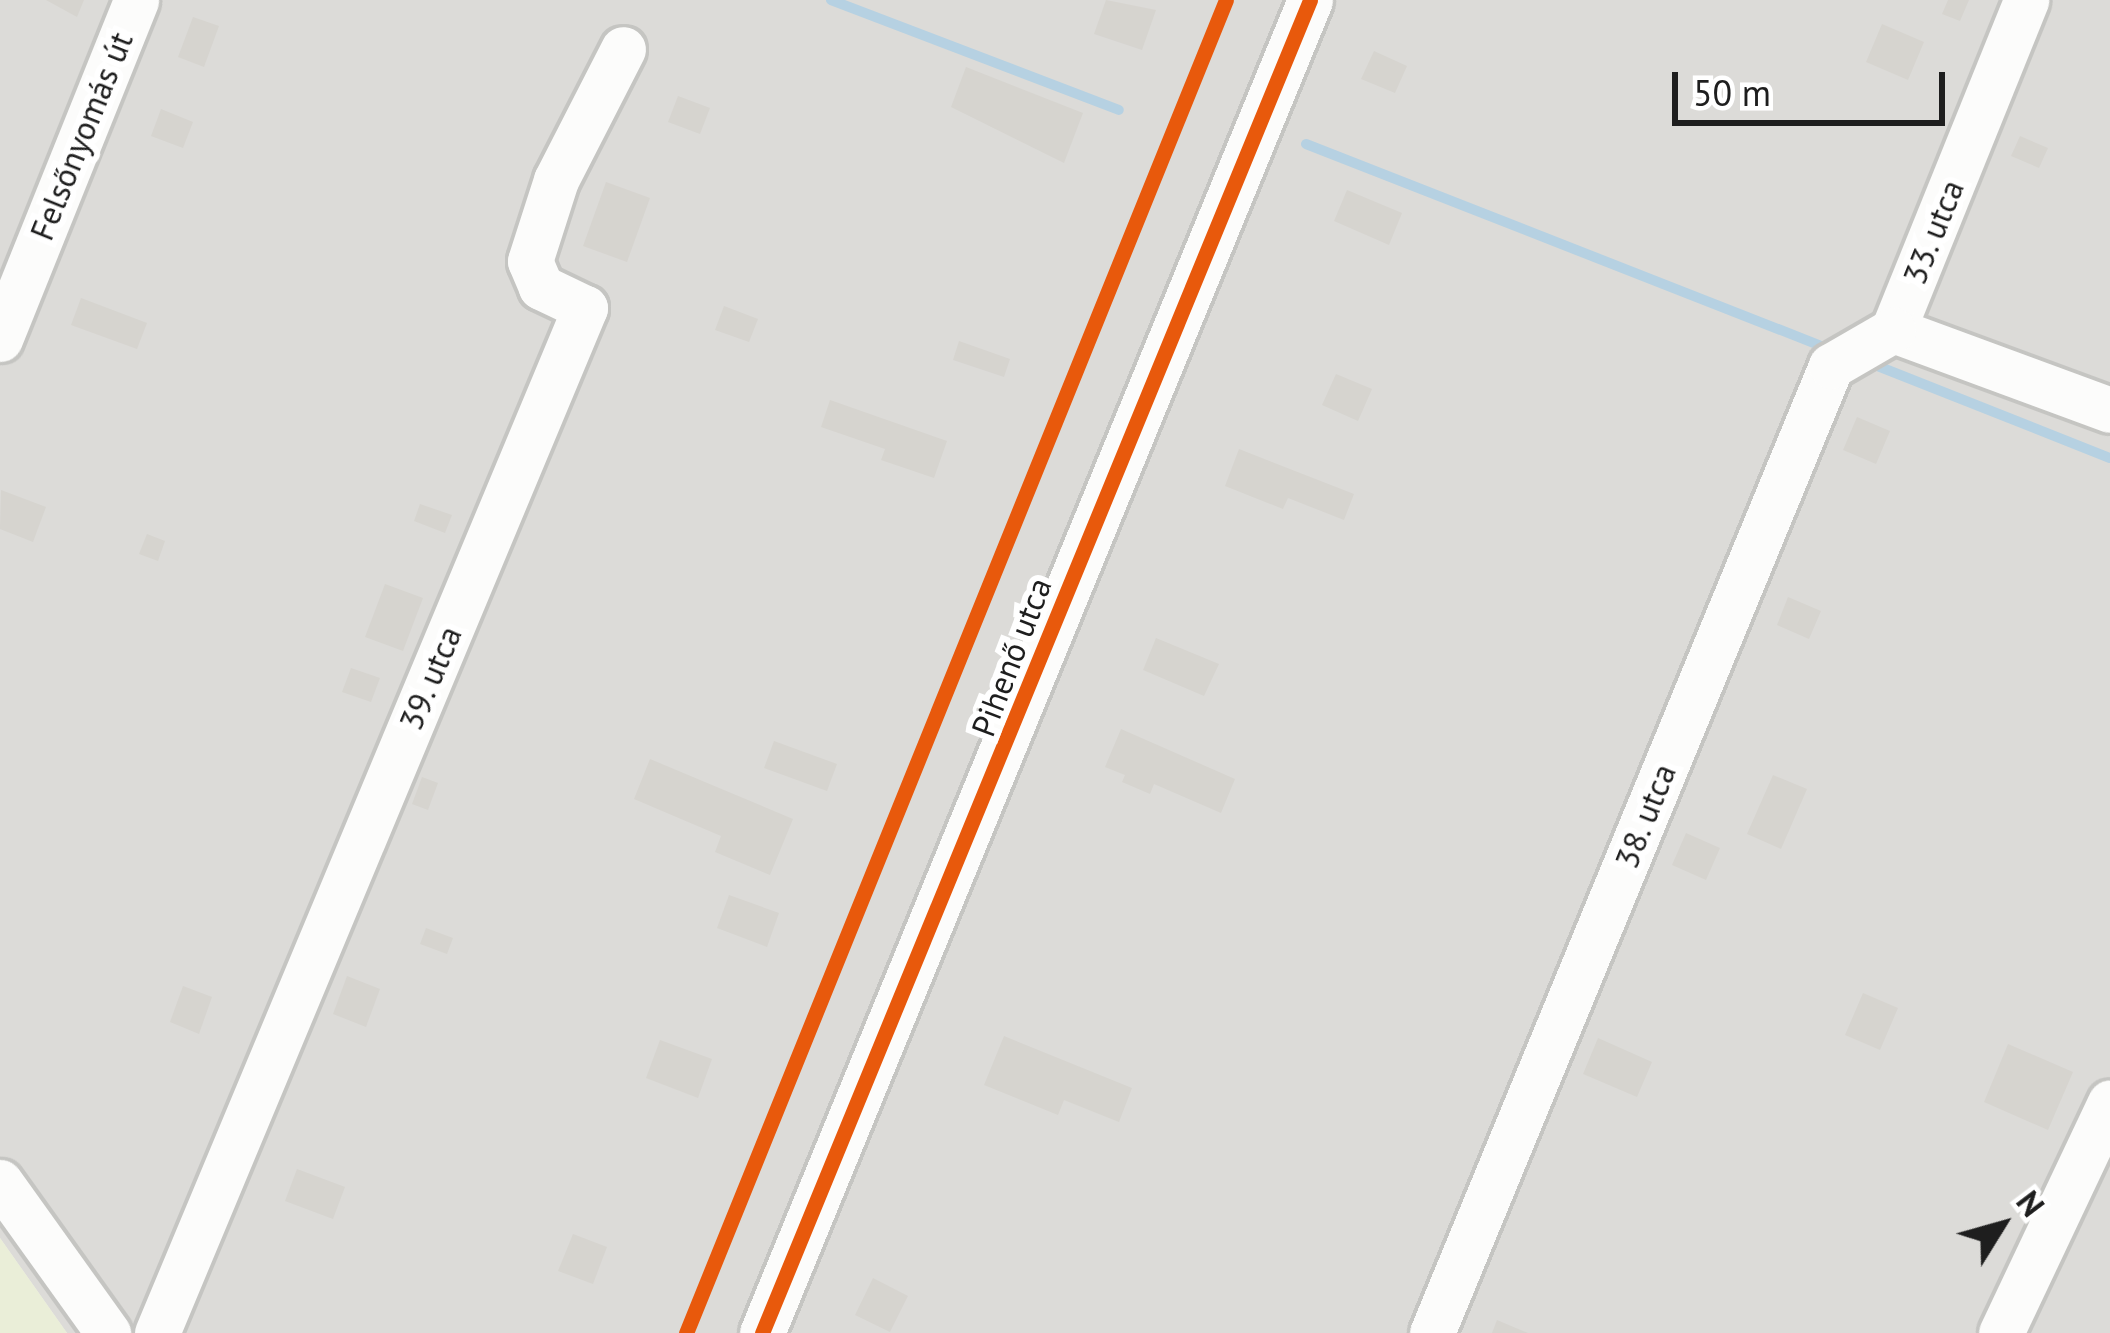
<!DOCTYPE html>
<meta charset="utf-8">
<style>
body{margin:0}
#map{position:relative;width:2110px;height:1333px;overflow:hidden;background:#edece6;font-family:"PT Sans",sans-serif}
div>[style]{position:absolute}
.residential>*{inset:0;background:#dcdbd8}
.farmland>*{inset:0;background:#eaeed8}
.stream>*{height:10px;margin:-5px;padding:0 5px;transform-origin:5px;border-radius:5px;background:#b6d1e2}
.building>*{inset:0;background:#d6d4cf}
.roads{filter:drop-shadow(3px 0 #c5c5c2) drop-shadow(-3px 0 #c5c5c2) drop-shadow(0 3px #c5c5c2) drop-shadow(0 -3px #c5c5c2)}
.minor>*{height:45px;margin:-22.5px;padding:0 22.5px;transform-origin:22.5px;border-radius:22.5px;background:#fcfcfb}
.cycleway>*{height:15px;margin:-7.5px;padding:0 7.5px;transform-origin:7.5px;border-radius:7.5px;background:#e8590c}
span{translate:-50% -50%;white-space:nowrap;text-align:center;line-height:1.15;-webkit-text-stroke:12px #fff;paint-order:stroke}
.street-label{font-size:33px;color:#1e1e1e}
.north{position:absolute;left:1942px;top:1165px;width:120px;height:120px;-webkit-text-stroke:9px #fff;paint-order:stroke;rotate:53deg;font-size:33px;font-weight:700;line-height:48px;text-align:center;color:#1e1e1e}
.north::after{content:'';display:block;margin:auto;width:42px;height:54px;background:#1e1e1e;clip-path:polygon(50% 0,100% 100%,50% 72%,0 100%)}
.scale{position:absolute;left:1672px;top:72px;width:273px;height:54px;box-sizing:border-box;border:6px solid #1e1e1e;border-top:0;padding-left:15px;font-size:36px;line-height:42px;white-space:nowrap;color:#1e1e1e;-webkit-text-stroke:9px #fff;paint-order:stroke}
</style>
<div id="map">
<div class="residential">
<div style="clip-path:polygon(0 0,2110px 0,2110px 1333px,67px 1333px,0 1238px)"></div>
</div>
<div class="farmland">
<div style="clip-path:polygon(0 1238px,67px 1333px,0 1333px)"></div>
</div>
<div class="stream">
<div style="left:831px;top:0;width:308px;rotate:20.9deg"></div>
<div style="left:1306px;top:144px;width:551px;rotate:21.4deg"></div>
<div style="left:1870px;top:363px;width:258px;rotate:21.6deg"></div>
</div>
<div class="building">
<div style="clip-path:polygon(46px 0,84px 0,77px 17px)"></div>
<div style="clip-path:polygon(1106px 0,1156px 10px,1142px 50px,1094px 34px)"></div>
<div style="clip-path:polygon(1948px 0,1969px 0,1960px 21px,1942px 14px)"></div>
<div style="clip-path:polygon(193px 17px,219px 26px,204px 67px,178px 57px)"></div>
<div style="clip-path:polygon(1882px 24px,1924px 42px,1908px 80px,1866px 62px)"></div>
<div style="clip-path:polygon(1374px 51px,1407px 66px,1395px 93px,1361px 79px)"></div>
<div style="clip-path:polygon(966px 67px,1083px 113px,1064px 163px,951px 107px)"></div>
<div style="clip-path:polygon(678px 96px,710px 108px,700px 134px,668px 122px)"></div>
<div style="clip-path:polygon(161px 109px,193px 122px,183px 148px,151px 136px)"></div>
<div style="clip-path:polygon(2020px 136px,2048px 148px,2039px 168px,2011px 156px)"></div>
<div style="clip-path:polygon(606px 182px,650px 198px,627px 262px,583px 246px)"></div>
<div style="clip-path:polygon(1347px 190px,1402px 213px,1389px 245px,1334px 221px)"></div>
<div style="clip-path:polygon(81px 298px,147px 323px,137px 349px,71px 325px)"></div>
<div style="clip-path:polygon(724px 306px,758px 319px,749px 342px,715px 330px)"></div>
<div style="clip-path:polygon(959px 341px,1010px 359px,1004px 377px,953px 360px)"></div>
<div style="clip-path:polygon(1336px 374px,1372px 389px,1358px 421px,1322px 405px)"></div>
<div style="clip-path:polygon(830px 400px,947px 441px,934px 478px,881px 460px,885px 449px,821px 427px)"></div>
<div style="clip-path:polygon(1857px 417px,1890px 431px,1876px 464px,1843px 450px)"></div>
<div style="clip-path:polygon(1239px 449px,1354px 494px,1344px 520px,1288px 498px,1283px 509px,1225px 486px)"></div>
<div style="clip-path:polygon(1px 490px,46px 507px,33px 542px,0 529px)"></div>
<div style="clip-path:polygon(420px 504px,452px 515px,445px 533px,414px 521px)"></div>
<div style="clip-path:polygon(147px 534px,165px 541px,158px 561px,139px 554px)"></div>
<div style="clip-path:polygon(385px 584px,423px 598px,403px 651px,365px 637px)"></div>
<div style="clip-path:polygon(1788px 597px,1821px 611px,1809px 639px,1777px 625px)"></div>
<div style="clip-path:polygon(1156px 638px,1219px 664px,1204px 696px,1143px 670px)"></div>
<div style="clip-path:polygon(351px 668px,380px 678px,371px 702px,342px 692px)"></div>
<div style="clip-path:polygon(1121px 729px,1235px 779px,1221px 813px,1154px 784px,1150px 794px,1122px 782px,1125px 775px,1105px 767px)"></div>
<div style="clip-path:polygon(774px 741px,837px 764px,827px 791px,764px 768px)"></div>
<div style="clip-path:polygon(650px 759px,793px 819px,770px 875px,715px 852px,721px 836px,634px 799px)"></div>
<div style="clip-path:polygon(1773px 775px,1807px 789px,1781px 849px,1747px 834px)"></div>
<div style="clip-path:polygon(422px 777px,438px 783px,428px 810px,412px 804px)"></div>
<div style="clip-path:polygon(1686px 833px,1720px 848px,1706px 880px,1672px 865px)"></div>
<div style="clip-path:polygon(729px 895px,779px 913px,767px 947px,717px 928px)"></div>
<div style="clip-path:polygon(426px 928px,453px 938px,447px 954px,420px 944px)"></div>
<div style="clip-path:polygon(347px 976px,380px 989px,366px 1027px,333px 1014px)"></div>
<div style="clip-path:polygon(183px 986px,212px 997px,199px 1034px,170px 1022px)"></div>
<div style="clip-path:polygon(1863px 993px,1898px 1008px,1880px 1050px,1845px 1035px)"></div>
<div style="clip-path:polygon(1004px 1036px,1132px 1088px,1119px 1122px,1064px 1100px,1058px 1115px,984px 1085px)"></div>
<div style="clip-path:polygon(1598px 1038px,1652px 1062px,1637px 1097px,1583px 1074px)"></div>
<div style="clip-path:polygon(660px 1040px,712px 1059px,698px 1098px,646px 1078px)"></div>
<div style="clip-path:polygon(2008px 1044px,2073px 1072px,2048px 1130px,1984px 1102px)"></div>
<div style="clip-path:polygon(297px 1169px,345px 1187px,333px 1219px,285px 1201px)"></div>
<div style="clip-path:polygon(573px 1234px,607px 1247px,593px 1284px,558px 1271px)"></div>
<div style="clip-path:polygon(873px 1278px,908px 1296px,890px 1332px,855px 1315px)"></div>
<div style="clip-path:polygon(1497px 1320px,1528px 1333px,1492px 1333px)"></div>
</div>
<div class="roads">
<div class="minor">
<div style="left:1893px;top:330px;width:356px;rotate:-68deg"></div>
<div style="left:1893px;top:330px;width:231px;rotate:20.2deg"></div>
<div style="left:0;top:339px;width:365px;rotate:-68.1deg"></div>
<div style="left:0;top:1182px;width:186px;rotate:54.4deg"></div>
<div style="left:157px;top:1333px;width:1111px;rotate:-67.34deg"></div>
<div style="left:585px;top:308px;width:49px;rotate:-154.5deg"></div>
<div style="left:541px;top:287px;width:28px;rotate:-113deg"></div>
<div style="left:530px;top:261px;width:85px;rotate:-72.2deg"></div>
<div style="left:556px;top:180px;width:147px;rotate:-62.9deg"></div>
<div style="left:762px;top:1333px;width:1441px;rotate:-67.65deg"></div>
<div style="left:1432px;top:1333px;width:1046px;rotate:-67.58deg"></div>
<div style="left:1831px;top:366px;width:72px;rotate:-30.1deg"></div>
<div style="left:2001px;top:1333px;width:255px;rotate:-64.7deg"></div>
</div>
</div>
<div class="cycleway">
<div style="left:686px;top:1333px;width:1438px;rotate:-67.95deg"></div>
<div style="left:762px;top:1333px;width:1441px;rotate:-67.65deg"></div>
</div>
<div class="street-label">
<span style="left:81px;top:136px;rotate:-68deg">Felsőnyomás út</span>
<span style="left:1933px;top:232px;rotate:-68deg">33. utca</span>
<span style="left:1011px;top:657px;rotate:-69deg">Pihenő utca</span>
<span style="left:430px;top:678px;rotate:-67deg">39. utca</span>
<span style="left:1645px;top:816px;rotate:-68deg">38. utca</span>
</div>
<div class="north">N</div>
<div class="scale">50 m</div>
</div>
